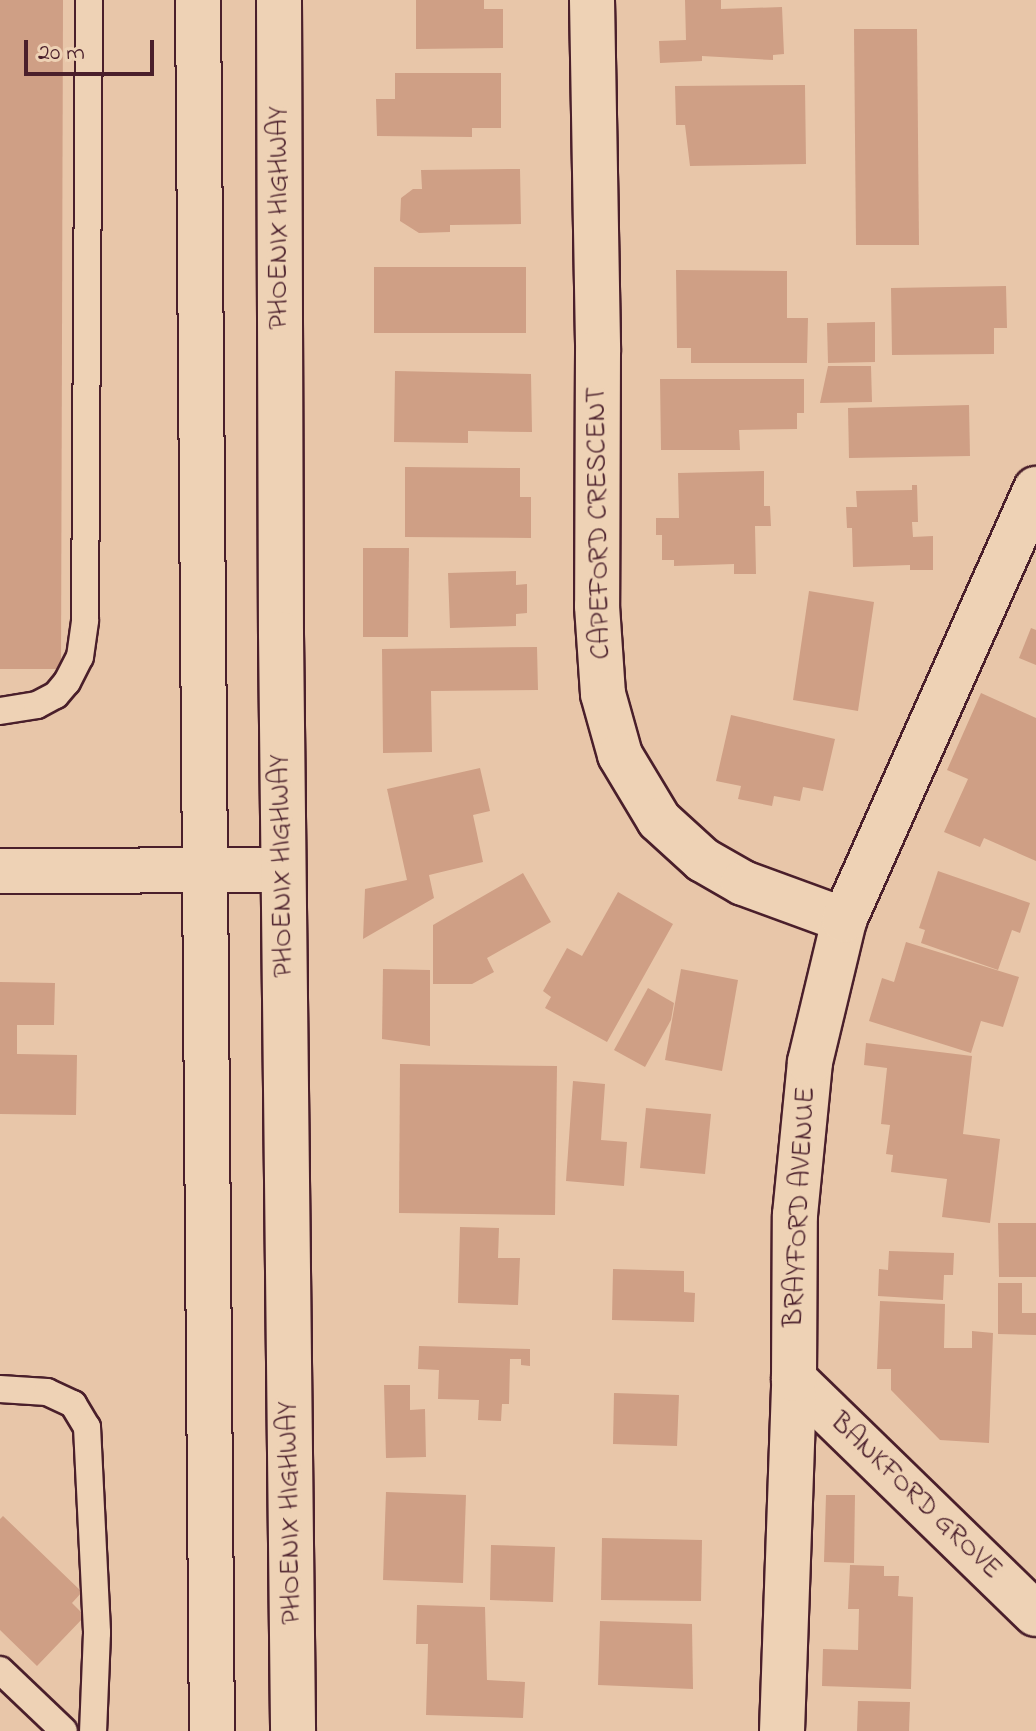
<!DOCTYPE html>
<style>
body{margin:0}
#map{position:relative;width:1036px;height:1731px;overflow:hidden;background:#e8c6a9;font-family:"Indie Flower",sans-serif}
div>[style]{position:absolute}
.building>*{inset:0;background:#cf9f85}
.roads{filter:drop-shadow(2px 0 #4a1f2b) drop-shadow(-2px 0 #4a1f2b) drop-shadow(0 2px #4a1f2b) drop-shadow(0 -2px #4a1f2b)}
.lane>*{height:26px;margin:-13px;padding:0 13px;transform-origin:13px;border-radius:13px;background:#eed2b5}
.street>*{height:44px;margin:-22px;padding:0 22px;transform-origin:22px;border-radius:22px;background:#eed2b5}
.secondary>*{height:44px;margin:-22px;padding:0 22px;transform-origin:22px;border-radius:22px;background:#eed2b5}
span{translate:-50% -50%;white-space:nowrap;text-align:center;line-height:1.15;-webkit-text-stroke:6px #eed2b5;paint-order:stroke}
.street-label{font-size:28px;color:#4a1f2b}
.scale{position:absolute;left:24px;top:40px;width:130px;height:36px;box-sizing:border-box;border:4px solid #4a1f2b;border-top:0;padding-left:10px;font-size:24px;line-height:28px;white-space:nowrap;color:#4a1f2b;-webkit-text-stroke:6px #eed2b5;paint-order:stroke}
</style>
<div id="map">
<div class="building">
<div style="clip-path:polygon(0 0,63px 0,61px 669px,0 669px)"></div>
<div style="clip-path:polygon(416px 0,484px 0,484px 9px,503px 9px,503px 48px,416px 49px)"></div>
<div style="clip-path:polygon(685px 0,721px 0,721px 9px,782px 7px,784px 54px,773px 55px,773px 60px,702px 56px,702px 61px,660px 63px,659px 41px,686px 40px)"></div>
<div style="clip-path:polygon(854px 29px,917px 29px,919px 245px,856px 245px)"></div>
<div style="clip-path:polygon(395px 73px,501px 73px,501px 128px,472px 128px,472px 137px,377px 136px,376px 99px,395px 99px)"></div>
<div style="clip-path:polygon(805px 85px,806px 164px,690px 166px,685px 125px,676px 125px,675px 86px)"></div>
<div style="clip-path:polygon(520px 169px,521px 224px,450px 225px,450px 232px,419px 233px,400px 221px,401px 198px,413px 189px,422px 189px,421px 170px)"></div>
<div style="clip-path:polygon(374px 267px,526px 267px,526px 333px,374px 333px)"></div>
<div style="clip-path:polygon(676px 270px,787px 271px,787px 318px,808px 318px,807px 363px,691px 363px,691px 348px,677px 348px)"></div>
<div style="clip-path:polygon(1006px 286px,1007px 328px,994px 328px,994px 354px,892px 355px,891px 288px)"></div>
<div style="clip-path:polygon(875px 322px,875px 362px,828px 363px,827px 323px)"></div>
<div style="clip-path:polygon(828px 366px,871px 366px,872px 402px,820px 403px)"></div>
<div style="clip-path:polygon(395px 371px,531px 374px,532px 432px,468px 431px,468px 443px,394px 442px)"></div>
<div style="clip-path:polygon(660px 379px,804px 379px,804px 413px,797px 413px,797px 429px,739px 430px,740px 450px,661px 450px)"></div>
<div style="clip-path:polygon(969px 405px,970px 456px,849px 458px,848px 408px)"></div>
<div style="clip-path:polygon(405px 467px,520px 468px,520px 497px,531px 497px,531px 538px,405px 537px)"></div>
<div style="clip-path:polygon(764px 471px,764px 506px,770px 506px,771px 526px,755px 526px,756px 574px,734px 574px,734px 564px,674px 566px,674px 560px,662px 560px,662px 535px,656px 535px,656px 518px,679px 518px,678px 473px)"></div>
<div style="clip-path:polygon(912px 485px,917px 485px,918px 522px,912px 522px,913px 537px,933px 536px,933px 570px,910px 570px,910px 565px,853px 567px,852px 528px,847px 528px,846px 507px,857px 507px,856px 491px,912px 490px)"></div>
<div style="clip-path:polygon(363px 548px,409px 548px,408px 637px,363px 637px)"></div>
<div style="clip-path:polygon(516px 571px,516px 585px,527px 584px,527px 613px,516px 614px,516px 626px,450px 628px,448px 573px)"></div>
<div style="clip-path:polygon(809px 591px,874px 602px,858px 711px,793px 700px)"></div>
<div style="clip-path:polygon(1031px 628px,1036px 630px,1036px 665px,1019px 658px)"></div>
<div style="clip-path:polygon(537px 647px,538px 690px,431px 691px,432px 752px,383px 753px,382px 649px)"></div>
<div style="clip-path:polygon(981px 693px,1036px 718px,1036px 861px,984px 838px,980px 847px,944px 832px,968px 779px,947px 770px)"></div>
<div style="clip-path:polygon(731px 715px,835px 739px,823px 791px,803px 787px,800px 801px,774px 796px,772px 806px,738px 799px,741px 786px,716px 781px)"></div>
<div style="clip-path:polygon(480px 768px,490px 811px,473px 815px,483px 862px,429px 875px,434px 898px,363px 939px,365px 889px,407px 880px,387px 789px)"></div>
<div style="clip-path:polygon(938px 871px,1030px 903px,1020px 933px,1012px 930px,998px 970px,921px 943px,925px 930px,919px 928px)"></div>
<div style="clip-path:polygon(523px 873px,551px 922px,487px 958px,494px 972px,472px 984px,433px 984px,433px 925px)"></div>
<div style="clip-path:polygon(618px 892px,673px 924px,607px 1042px,545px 1008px,551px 997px,543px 991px,567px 948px,582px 956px)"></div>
<div style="clip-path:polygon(906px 942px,1019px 977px,1003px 1027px,981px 1021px,971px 1053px,869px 1021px,882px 978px,894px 982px)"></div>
<div style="clip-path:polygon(383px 969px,430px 970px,430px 1046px,382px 1039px)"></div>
<div style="clip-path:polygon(681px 969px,738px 980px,722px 1071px,665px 1060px)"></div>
<div style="clip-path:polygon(0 982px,55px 983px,54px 1025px,17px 1025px,17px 1054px,77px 1055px,76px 1115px,0 1114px)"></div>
<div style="clip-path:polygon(648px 988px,674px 1003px,671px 1020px,645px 1067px,614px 1050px)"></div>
<div style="clip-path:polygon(866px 1043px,972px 1056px,963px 1134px,1000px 1139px,990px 1223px,942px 1217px,947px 1179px,891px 1172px,893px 1155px,886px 1154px,890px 1125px,881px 1124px,887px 1068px,864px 1065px)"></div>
<div style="clip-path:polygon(400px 1064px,557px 1066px,555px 1215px,399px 1213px)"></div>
<div style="clip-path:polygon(573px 1081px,605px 1084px,601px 1140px,627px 1142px,624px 1186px,566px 1181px)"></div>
<div style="clip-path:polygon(646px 1108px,711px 1114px,705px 1174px,640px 1168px)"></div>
<div style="clip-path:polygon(998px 1223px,1036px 1223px,1036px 1277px,999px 1277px)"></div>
<div style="clip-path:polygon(460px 1227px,499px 1228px,498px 1258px,520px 1258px,518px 1305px,458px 1303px)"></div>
<div style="clip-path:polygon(889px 1251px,954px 1253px,953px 1275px,944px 1275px,943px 1300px,878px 1296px,879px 1269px,888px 1270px)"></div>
<div style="clip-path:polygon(613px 1269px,684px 1271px,684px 1292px,695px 1293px,694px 1322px,612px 1320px)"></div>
<div style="clip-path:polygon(998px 1283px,1022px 1283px,1022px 1313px,1036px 1313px,1036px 1335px,998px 1334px)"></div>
<div style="clip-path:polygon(880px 1301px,945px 1304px,944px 1348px,972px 1348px,972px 1331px,993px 1333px,989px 1443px,940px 1440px,891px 1390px,891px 1369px,877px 1369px)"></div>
<div style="clip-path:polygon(419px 1346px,530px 1349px,530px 1366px,521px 1365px,521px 1359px,510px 1359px,509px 1404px,502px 1404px,501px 1421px,478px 1420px,479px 1400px,438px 1399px,439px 1370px,418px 1369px)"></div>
<div style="clip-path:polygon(384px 1385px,410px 1385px,410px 1410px,425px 1409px,426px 1457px,386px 1458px)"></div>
<div style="clip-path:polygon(614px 1393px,679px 1395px,677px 1446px,613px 1444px)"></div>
<div style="clip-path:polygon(386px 1492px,466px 1495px,463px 1583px,383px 1580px)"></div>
<div style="clip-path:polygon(826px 1495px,855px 1495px,854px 1563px,824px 1562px)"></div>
<div style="clip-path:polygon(3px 1516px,82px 1592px,72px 1603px,85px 1616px,37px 1666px,0 1630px,0 1519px)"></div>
<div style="clip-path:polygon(602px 1538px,702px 1540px,701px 1601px,601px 1600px)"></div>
<div style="clip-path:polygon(491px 1545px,555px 1547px,553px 1602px,490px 1600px)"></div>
<div style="clip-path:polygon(850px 1565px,884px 1566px,884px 1576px,899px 1576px,898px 1596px,913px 1597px,911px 1689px,822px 1686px,823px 1649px,858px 1650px,859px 1609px,848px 1609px)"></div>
<div style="clip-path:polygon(417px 1605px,485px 1607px,487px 1680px,525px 1682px,523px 1718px,426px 1715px,428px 1644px,416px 1644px)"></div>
<div style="clip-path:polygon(600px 1621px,692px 1624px,693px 1689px,598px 1685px)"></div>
<div style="clip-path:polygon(858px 1701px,910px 1702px,909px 1731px,857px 1731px)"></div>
</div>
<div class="roads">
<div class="lane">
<div style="left:0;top:711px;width:37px;rotate:-9deg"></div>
<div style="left:37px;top:705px;width:21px;rotate:-28deg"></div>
<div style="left:56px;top:695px;width:17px;rotate:-50deg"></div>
<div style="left:67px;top:682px;width:28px;rotate:-63deg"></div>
<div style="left:80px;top:657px;width:37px;rotate:-82deg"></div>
<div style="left:85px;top:620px;width:620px;rotate:-89.63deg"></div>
<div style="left:0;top:1389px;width:47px;rotate:3.7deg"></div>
<div style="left:47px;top:1392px;width:29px;rotate:25deg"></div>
<div style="left:73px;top:1404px;width:27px;rotate:59deg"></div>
<div style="left:87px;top:1427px;width:206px;rotate:87.2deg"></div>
<div style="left:97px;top:1633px;width:98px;rotate:92.3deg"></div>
<div style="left:0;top:1670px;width:88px;rotate:43.6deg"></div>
</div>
<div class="street">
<div style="left:592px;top:0;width:352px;rotate:89deg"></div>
<div style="left:598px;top:352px;width:254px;rotate:90.2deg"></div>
<div style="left:597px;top:606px;width:88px;rotate:86.1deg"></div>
<div style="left:603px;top:694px;width:63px;rotate:74.4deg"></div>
<div style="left:620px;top:755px;width:76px;rotate:59deg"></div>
<div style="left:659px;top:820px;width:59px;rotate:42.3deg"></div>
<div style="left:703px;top:860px;width:46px;rotate:29.9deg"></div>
<div style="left:743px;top:883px;width:108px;rotate:20.1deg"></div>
<div style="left:0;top:871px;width:283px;rotate:-0.2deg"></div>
<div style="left:794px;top:1379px;width:337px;rotate:44.2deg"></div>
<div style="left:782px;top:1731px;width:352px;rotate:-88deg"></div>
<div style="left:794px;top:1379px;width:164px;rotate:-89.7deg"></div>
<div style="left:795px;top:1215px;width:154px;rotate:-84.4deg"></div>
<div style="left:810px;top:1062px;width:146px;rotate:-76.5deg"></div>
<div style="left:844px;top:920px;width:472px;rotate:-66deg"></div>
</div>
<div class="secondary">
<div style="left:198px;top:0;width:1731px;rotate:89.54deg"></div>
<div style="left:279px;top:0;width:634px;rotate:89.82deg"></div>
<div style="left:281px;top:634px;width:1097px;rotate:89.37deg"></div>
</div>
</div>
<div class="street-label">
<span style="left:280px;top:218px;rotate:-90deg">PHOENIX HIGHWAY</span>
<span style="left:600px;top:523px;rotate:-91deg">CAPEFORD CRESCENT</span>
<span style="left:283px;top:866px;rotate:-91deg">PHOENIX HIGHWAY</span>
<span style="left:801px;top:1207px;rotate:-87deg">BRAYFORD AVENUE</span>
<span style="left:915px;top:1497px;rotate:44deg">BANKFORD GROVE</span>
<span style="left:291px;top:1513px;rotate:-91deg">PHOENIX HIGHWAY</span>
</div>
<div class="scale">20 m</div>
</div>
